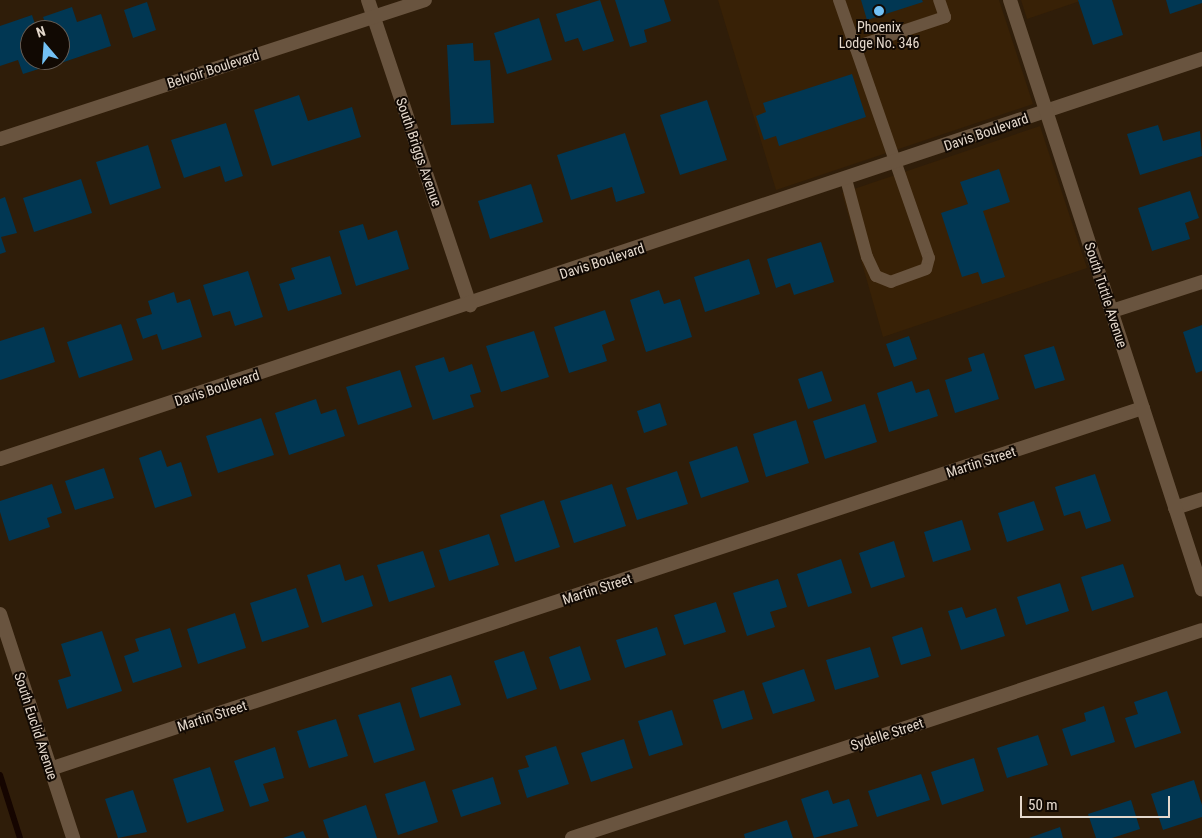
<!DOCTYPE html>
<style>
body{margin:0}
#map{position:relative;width:1202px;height:838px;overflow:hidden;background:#2f1d09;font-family:"Roboto Condensed",sans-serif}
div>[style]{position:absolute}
.built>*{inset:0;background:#382106}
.stream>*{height:6px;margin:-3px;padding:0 3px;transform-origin:3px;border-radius:3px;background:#150500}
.building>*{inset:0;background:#013753}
.service>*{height:12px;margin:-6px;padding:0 6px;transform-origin:6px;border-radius:6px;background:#69543f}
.minor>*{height:14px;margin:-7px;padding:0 7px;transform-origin:7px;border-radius:7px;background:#69543f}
.secondary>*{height:14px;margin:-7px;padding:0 7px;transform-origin:7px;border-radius:7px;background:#69543f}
.dots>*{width:14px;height:14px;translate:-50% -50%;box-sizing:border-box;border:2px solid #110903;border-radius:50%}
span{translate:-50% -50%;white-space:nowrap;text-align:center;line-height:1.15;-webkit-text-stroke:4px #110903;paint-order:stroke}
.poi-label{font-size:14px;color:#e5d9cd}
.street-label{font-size:14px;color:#e5d9cd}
.north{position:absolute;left:20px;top:20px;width:50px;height:50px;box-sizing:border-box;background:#110903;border:1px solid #665c54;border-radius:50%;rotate:342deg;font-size:14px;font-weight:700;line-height:20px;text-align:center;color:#e5d9cd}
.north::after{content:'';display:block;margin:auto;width:18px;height:22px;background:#73c1f5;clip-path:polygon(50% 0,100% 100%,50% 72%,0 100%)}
.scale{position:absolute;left:1020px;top:796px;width:150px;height:22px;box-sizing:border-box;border:2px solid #e5d9cd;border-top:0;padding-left:6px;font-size:15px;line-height:18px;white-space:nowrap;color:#e5d9cd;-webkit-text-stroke:4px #110903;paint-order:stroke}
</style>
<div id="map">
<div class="built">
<div style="clip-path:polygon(718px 0,999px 0,1033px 104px,776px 190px)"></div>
<div style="clip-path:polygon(1021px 0,1083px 0,1027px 19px)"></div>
<div style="clip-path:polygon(1040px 126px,1087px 268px,883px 337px,842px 193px)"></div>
</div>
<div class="stream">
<div style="left:0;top:775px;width:66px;rotate:72.4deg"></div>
</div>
<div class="building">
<div style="clip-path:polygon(600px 0,614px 41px,583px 51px,578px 38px,565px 42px,556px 14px)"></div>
<div style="clip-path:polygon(615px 0,664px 0,671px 21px,644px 30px,647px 42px,630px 47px)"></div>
<div style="clip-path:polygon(861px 0,922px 0,923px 2px,867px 20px)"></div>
<div style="clip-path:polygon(1078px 0,1112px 0,1123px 35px,1093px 45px)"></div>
<div style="clip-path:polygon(1166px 0,1202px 0,1202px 3px,1170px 14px)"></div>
<div style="clip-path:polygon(147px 2px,156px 30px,133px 38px,124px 10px)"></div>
<div style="clip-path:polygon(72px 7px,77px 22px,101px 14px,111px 46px,58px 64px,60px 30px,48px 30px,43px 17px)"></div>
<div style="clip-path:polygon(32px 15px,37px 30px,30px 30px,30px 60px,46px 60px,48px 66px,23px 74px,18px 60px,0 66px,0 26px)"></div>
<div style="clip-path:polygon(539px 18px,552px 60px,507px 74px,494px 33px)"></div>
<div style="clip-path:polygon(473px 43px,474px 61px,490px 60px,494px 123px,451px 125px,447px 45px)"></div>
<div style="clip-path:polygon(852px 74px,866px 117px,779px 146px,776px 136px,764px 140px,756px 116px,766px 112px,763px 103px)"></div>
<div style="clip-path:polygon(299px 95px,308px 121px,352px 107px,361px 137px,272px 166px,254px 110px)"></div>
<div style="clip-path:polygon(707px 100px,727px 160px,680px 175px,660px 115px)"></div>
<div style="clip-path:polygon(226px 123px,243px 176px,225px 182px,220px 166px,184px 178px,171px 140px)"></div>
<div style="clip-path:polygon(1158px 125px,1163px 141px,1200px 131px,1202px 156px,1140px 175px,1127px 134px)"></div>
<div style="clip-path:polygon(625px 133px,645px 193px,616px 202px,612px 187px,571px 200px,557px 155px)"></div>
<div style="clip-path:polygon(148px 145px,161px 188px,110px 205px,96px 162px)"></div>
<div style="clip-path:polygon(999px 169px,1010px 202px,983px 211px,1005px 277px,982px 284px,978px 272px,962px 277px,941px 213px,968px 204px,960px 182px)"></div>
<div style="clip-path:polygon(81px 179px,92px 213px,34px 232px,23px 198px)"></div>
<div style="clip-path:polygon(531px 184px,543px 222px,490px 239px,478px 201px)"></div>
<div style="clip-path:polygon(1190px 191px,1199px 218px,1185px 223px,1190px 239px,1152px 251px,1138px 208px)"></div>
<div style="clip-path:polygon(5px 197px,17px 233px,1px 237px,6px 252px,0 254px,0 199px)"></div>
<div style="clip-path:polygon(363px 224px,368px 240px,397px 230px,409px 269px,356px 286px,339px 231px)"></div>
<div style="clip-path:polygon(821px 242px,834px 282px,794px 295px,790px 283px,776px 288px,767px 259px)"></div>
<div style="clip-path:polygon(330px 256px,342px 294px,288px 311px,279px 284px,295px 279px,291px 268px)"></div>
<div style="clip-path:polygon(749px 259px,760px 294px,705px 312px,694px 277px)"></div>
<div style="clip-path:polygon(248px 271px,263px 317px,235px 326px,230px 311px,213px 316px,203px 285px)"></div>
<div style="clip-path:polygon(659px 290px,664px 304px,680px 299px,692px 337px,646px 352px,630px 300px)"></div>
<div style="clip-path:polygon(174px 292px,177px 303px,190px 299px,202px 337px,162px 350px,157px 334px,143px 339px,136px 319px,152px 314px,148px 301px)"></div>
<div style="clip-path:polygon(605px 310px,615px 340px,602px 345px,607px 361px,569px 373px,554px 327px)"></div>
<div style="clip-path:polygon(121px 324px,133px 360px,79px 378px,67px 342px)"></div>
<div style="clip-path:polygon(1202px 325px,1202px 371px,1196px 373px,1183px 332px)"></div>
<div style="clip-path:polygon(44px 327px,55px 362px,0 380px,0 341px)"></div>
<div style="clip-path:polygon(534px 331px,549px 377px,501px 392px,486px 346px)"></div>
<div style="clip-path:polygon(909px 336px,917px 359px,894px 367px,886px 344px)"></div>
<div style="clip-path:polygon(1054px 346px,1065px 380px,1035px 389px,1024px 355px)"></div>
<div style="clip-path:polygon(984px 353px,999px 399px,955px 413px,945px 380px,972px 371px,968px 358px)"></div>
<div style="clip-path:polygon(444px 357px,449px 372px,472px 364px,481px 392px,470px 395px,474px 407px,433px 420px,415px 366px)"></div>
<div style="clip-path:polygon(400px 370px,412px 407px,358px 425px,346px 387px)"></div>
<div style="clip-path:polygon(822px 371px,832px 401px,808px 409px,798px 379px)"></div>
<div style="clip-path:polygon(912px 381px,916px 393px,929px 389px,938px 416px,889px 432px,877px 393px)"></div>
<div style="clip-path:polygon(316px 399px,321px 414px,336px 409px,345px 436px,289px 455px,275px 413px)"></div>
<div style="clip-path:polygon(660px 403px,667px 425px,644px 433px,637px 411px)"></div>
<div style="clip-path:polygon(865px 404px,877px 442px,825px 459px,813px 421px)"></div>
<div style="clip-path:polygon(261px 418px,274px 455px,218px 473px,206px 436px)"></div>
<div style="clip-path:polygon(796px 420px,809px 463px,766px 477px,753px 434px)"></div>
<div style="clip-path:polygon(737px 446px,749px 482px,701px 498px,689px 462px)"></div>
<div style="clip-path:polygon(161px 450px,167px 467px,181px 462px,192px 496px,155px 508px,139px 458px)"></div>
<div style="clip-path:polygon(104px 468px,114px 498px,75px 510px,65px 481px)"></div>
<div style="clip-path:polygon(677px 471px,688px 504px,637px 520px,626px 488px)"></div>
<div style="clip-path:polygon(1095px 474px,1111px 521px,1086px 529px,1080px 511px,1064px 516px,1055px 487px)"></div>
<div style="clip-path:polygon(52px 484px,62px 513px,47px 518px,50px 527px,9px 541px,0 512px,0 501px)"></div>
<div style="clip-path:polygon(612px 484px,626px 526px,574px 543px,560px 501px)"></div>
<div style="clip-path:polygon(544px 500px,560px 547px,515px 562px,500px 515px)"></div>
<div style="clip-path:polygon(1034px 501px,1044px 530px,1007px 542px,998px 513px)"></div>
<div style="clip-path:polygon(962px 520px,971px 550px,933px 562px,924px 532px)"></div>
<div style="clip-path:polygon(489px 534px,499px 565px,449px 581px,439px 550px)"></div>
<div style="clip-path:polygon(894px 541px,905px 577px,871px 588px,859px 553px)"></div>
<div style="clip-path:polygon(423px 551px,435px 587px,389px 602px,377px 565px)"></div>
<div style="clip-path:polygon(841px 559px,852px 593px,808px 607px,797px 574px)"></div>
<div style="clip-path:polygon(340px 564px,345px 581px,363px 575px,373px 606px,322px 623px,307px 575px)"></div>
<div style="clip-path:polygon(1123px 564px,1134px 597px,1092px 611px,1081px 577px)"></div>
<div style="clip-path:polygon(778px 579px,787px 607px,770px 612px,775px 627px,747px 636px,733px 593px)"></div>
<div style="clip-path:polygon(1060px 583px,1069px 611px,1026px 625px,1017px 597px)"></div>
<div style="clip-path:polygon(296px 588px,309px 627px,262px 642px,250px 603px)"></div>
<div style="clip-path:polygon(716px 602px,726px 632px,684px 645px,674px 615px)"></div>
<div style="clip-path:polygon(962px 607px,966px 618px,996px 608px,1005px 636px,961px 650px,948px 611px)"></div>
<div style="clip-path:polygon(235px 613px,246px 648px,198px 664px,187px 629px)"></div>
<div style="clip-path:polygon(657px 627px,666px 655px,625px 668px,616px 640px)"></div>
<div style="clip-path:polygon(922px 627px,931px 656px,901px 665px,892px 637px)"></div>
<div style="clip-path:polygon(170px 628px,182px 667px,133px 683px,124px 656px,139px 651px,135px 639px)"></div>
<div style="clip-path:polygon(102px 631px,122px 691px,67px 709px,58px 680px,71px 676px,61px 644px)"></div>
<div style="clip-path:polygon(580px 646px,591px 680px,560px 690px,549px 657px)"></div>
<div style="clip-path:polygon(870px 647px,879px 677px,835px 690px,826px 660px)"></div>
<div style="clip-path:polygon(524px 651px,537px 689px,507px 699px,494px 661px)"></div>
<div style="clip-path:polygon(804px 669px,815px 701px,773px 714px,762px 683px)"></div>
<div style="clip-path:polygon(451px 675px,461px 705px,420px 718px,411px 688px)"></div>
<div style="clip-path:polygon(744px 690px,753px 719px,722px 729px,713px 700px)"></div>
<div style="clip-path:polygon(1167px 691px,1181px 733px,1135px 748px,1125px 718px,1138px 714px,1134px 702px)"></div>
<div style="clip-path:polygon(400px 702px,415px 750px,374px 763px,358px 715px)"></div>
<div style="clip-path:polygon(1104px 706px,1115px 742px,1071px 756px,1062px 729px,1086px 721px,1084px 713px)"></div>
<div style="clip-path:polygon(672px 710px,683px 745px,649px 756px,638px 721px)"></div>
<div style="clip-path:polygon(336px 719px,348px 756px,309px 768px,297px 731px)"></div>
<div style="clip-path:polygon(1038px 735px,1048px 765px,1007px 778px,997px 748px)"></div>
<div style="clip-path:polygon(624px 739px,633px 768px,591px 782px,581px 753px)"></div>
<div style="clip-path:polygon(556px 746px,569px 784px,527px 798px,518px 770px,529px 767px,525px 756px)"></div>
<div style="clip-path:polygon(275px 747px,284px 778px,263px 784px,269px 801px,250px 807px,234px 761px)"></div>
<div style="clip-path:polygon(974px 758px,984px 791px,942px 805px,931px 772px)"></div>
<div style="clip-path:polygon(210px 767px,224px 811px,187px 823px,173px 779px)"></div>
<div style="clip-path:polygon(921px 774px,930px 800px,877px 817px,868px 791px)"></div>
<div style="clip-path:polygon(493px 777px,501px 804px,461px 817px,452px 790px)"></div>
<div style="clip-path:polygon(1194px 780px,1202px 805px,1202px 817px,1163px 830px,1151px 794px)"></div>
<div style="clip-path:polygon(425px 781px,438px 822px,398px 835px,385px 794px)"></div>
<div style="clip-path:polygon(133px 790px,147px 832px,118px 838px,105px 799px)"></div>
<div style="clip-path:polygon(828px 790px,833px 804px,849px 799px,858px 826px,814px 838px,801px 799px)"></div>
<div style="clip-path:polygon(1131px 800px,1140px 829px,1112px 838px,1096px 838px,1088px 814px)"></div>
<div style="clip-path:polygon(366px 805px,377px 838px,329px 838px,323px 820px)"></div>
<div style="clip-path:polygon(787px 820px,793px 838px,745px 838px,744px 834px)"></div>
<div style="clip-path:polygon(1060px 827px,1063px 838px,1029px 838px)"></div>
<div style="clip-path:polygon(303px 831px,306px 838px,283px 838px)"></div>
</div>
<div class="service">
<div style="left:839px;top:0;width:273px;rotate:70.8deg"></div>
<div style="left:929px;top:258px;width:11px;rotate:105deg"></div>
<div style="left:926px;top:269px;width:37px;rotate:160deg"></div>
<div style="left:891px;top:282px;width:16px;rotate:-158deg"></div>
<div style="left:876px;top:276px;width:21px;rotate:-115deg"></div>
<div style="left:867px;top:257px;width:81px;rotate:-105.1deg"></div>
<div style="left:855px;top:47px;width:95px;rotate:-18.4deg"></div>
<div style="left:945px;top:17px;width:18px;rotate:-109deg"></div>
</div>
<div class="minor">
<div style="left:368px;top:0;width:322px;rotate:71.5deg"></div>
<div style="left:0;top:139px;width:447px;rotate:-18.1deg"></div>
<div style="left:1112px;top:311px;width:95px;rotate:-17.9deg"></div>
<div style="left:0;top:459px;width:1267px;rotate:-18.41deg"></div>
<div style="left:1175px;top:508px;width:28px;rotate:-18deg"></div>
<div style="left:0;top:614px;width:236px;rotate:71.9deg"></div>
<div style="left:50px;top:769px;width:1151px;rotate:-18.28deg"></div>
<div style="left:572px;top:838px;width:663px;rotate:-18.27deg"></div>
</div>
<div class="secondary">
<div style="left:1010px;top:0;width:620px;rotate:71.97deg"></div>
</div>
<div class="dots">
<div style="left:879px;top:11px;background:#73c1f5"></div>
</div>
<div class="poi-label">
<span style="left:879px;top:35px">Phoenix<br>Lodge No. 346</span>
</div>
<div class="street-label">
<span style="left:213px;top:69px;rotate:-18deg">Belvoir Boulevard</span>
<span style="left:986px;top:132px;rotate:-19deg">Davis Boulevard</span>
<span style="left:419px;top:152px;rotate:71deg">South Briggs Avenue</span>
<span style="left:602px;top:261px;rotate:-18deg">Davis Boulevard</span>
<span style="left:1106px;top:295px;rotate:72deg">South Tuttle Avenue</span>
<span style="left:217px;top:388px;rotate:-18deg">Davis Boulevard</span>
<span style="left:981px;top:462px;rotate:-18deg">Martin Street</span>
<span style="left:597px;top:589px;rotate:-18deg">Martin Street</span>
<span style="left:212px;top:716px;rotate:-18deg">Martin Street</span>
<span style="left:36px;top:726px;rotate:72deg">South Euclid Avenue</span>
<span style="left:887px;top:734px;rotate:-18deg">Sydelle Street</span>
</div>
<div class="north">N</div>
<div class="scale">50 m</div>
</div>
